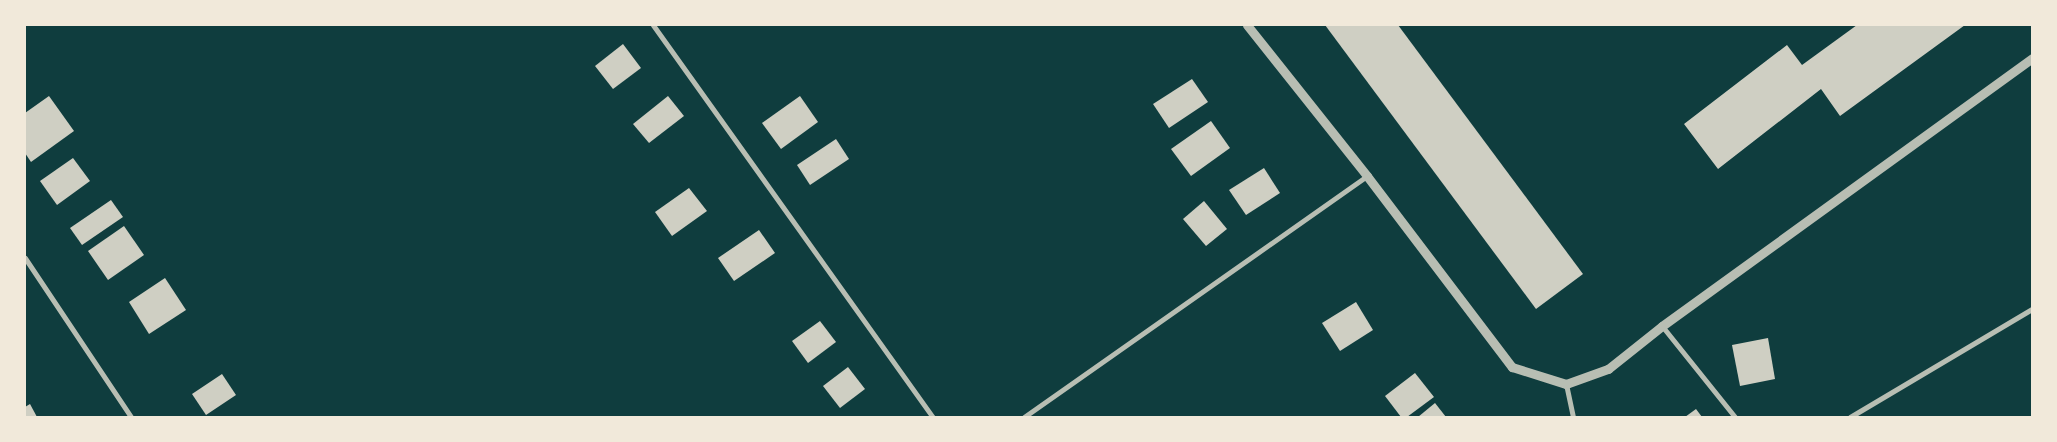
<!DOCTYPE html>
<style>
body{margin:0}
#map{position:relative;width:2057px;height:442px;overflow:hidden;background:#0f3d3e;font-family:Manrope,sans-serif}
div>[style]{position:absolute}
.building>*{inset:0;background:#cfcfc3}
.minor>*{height:5px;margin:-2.5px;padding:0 2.5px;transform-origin:2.5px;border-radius:2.5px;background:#b8beb3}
.tertiary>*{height:9px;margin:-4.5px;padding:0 4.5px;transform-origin:4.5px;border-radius:4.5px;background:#b8beb3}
span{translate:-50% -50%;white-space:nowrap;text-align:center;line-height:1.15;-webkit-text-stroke:5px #f1e9da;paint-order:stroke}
.frame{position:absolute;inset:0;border:26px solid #f1e9da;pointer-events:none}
</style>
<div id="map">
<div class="building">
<div style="clip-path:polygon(1325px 25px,1398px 25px,1583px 274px,1536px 309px)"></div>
<div style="clip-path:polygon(1857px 25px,1965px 25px,1840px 116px,1821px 89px,1718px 169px,1684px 124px,1787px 45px,1802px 65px)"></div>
<div style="clip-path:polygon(623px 44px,641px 68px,613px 89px,595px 66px)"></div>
<div style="clip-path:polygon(1192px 79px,1208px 102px,1169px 128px,1153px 104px)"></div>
<div style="clip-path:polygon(49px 96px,74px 131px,31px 162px,25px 153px,25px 113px)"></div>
<div style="clip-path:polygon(668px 96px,684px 116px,649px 143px,633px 124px)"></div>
<div style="clip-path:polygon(800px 96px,818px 122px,781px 149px,762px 123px)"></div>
<div style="clip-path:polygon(1211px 121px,1230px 148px,1191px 176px,1171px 149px)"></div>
<div style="clip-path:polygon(836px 139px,849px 159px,810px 185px,797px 165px)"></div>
<div style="clip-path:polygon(73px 158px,90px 181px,57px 205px,40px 181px)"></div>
<div style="clip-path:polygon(1264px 168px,1280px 193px,1246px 215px,1229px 190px)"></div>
<div style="clip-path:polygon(689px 188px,707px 211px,672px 236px,655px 212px)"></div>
<div style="clip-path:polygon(111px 200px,123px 217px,82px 245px,70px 228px)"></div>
<div style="clip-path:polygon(1204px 201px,1227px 229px,1206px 246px,1183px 219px)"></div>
<div style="clip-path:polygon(124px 226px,144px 255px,108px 280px,88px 251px)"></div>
<div style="clip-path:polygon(759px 230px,775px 253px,734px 281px,718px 258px)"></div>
<div style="clip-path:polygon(165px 278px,186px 310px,149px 334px,129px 302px)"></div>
<div style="clip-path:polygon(1356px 302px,1373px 330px,1340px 351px,1322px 323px)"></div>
<div style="clip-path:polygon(820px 321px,836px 342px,808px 363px,792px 341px)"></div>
<div style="clip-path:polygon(1768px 338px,1775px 379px,1740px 386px,1732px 345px)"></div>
<div style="clip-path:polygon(848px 367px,865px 389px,840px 408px,823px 386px)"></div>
<div style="clip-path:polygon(1415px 373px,1434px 397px,1407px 417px,1401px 417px,1385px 396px)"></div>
<div style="clip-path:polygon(222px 374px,236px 395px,206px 415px,192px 394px)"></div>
<div style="clip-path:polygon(1435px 403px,1446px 417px,1418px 417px)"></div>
<div style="clip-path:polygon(30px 404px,37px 417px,25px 417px,25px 407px)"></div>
<div style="clip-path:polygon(1696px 409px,1702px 417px,1685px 417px)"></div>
</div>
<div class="minor">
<div style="left:653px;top:25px;width:482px;rotate:54.5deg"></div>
<div style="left:25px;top:258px;width:191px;rotate:56.3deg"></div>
<div style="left:1662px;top:326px;width:117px;rotate:51.3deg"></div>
<div style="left:1566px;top:384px;width:34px;rotate:78deg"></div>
<div style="left:1024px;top:417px;width:419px;rotate:-35.1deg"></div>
<div style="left:1850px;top:417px;width:212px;rotate:-30.7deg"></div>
</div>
<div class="tertiary">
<div style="left:1247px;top:25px;width:193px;rotate:51.5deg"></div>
<div style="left:1367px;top:176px;width:240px;rotate:52.8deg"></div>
<div style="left:1512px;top:367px;width:57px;rotate:17.5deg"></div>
<div style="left:1566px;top:384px;width:45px;rotate:-19.7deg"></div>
<div style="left:1608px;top:369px;width:69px;rotate:-38.5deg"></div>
<div style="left:1662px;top:326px;width:457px;rotate:-35.9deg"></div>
</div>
<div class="frame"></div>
</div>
